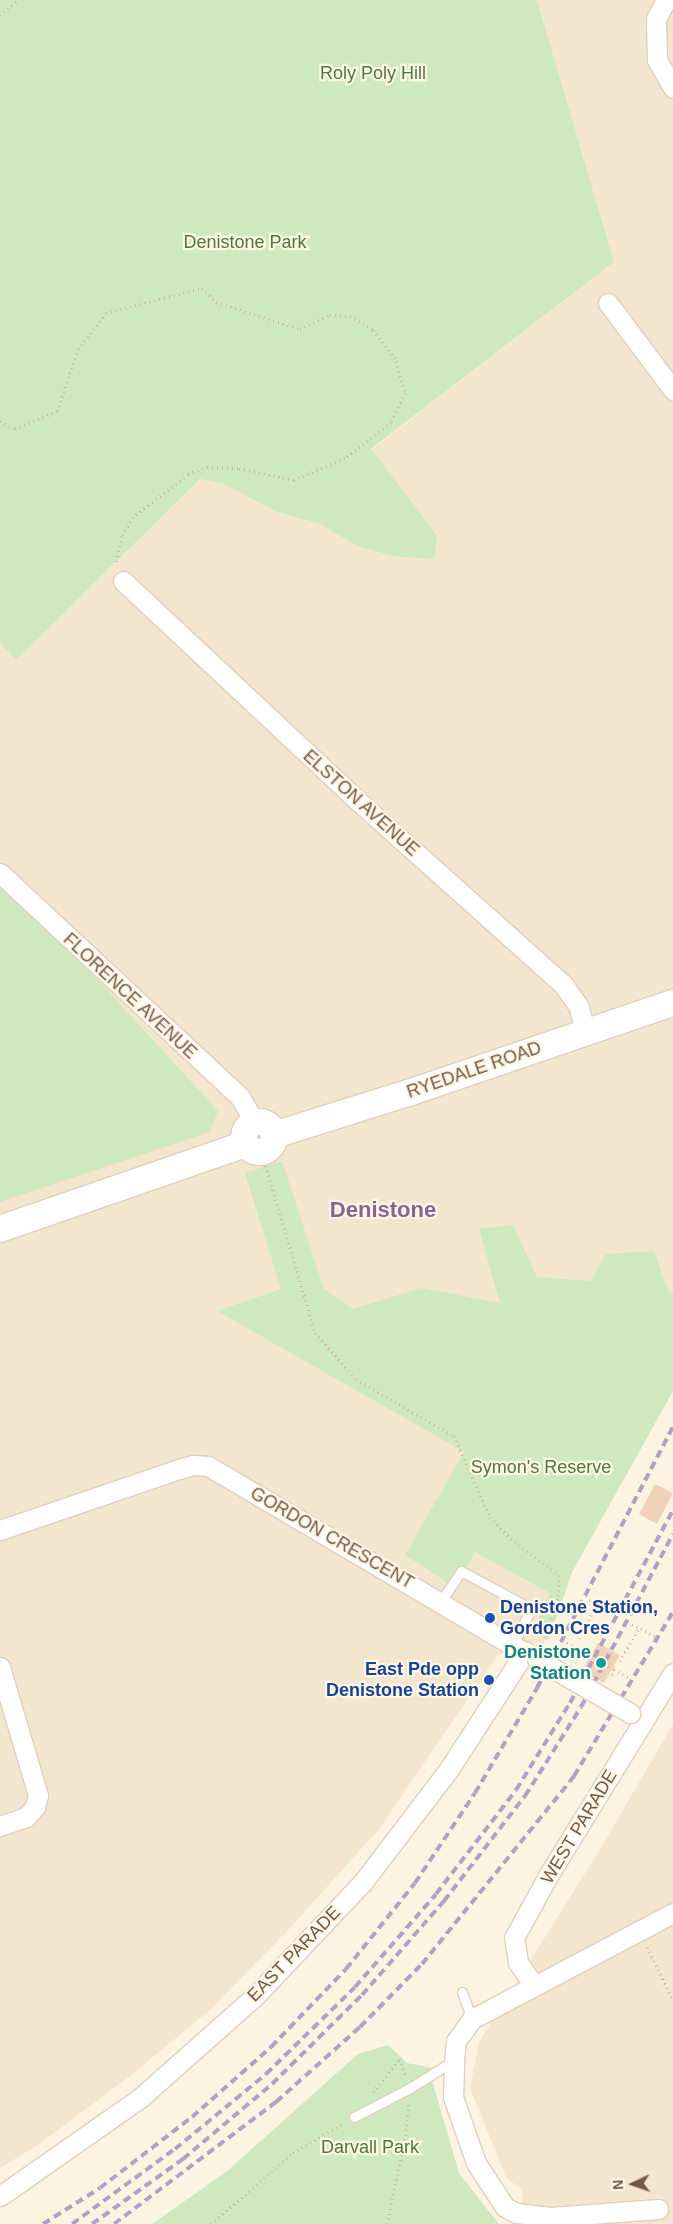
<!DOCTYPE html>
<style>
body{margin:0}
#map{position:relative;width:673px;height:2224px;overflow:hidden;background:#fcf3e0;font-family:Helvetica,sans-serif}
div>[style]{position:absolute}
.residential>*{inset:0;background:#f4e5cf}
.green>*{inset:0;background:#cee9bf}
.building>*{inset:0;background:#f1d2b8}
.path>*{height:3px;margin-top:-1.5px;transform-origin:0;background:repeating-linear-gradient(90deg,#d6b59c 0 1px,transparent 0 5px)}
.roads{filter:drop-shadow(1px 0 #e0cfbc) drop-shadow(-1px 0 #e0cfbc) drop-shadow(0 1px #e0cfbc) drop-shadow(0 -1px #e0cfbc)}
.lane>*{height:9px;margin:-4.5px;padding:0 4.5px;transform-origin:4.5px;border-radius:4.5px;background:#fff}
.street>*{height:19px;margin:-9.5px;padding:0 9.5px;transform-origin:9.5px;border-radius:9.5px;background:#fff}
.secondary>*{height:26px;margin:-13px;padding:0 13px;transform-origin:13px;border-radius:13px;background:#fff}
.secondary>.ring{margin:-13px;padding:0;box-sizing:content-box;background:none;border:26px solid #fff;border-radius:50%}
.rail>*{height:4px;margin-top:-2px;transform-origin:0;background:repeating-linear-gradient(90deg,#b5a0c4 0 8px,transparent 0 13px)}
.bridges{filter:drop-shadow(1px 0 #e0cfbc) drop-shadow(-1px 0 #e0cfbc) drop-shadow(0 1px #e0cfbc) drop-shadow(0 -1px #e0cfbc)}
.street-bridge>*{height:19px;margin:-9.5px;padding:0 9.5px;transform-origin:9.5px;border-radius:9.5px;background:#fff}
.dots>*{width:14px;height:14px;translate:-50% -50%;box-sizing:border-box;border:2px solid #fff7e6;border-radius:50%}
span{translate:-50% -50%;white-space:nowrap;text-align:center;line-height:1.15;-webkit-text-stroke:4.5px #fff7e6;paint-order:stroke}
.park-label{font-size:18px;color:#4d7840}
.street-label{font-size:18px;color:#735948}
.transit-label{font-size:18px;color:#164399;font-weight:700}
.left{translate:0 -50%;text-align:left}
.right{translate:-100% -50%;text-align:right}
.culture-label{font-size:18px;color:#0d838f;font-weight:700}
.district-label{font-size:22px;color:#886396;font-weight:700}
.north{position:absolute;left:608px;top:2159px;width:50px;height:50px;-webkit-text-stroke:4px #fff7e6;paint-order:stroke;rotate:267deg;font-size:14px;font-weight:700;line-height:20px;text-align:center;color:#735948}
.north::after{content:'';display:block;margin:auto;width:18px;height:22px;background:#735948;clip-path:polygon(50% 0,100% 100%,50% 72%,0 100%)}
</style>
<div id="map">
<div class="residential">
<div style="clip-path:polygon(537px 0,673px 0,673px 1391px,572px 1572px,549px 1639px,498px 1655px,379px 1829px,290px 1928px,211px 2009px,130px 2076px,38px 2145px,0 2168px,0 643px,16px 660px,200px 479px,224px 484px,277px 512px,320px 524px,355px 545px,437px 535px,371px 450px,614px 262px)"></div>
<div style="clip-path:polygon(673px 1724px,673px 2224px,524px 2224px,522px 2190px,506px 2177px,470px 2088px,479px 2042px,601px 1848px)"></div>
</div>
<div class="green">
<div style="clip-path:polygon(0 0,537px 0,614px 262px,371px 449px,437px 535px,434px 559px,392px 556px,355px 545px,320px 524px,277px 512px,224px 484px,200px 479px,16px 660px,0 643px)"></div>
<div style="clip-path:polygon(0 873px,218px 1111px,210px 1132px,0 1202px)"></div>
<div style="clip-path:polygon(282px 1161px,324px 1289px,353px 1309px,421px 1288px,500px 1303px,479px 1229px,513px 1225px,537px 1277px,590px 1281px,606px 1254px,654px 1251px,669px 1293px,673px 1292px,673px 1391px,572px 1572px,549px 1639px,533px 1631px,550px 1593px,475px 1552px,456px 1588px,405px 1555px,464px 1452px,217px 1311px,281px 1289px,245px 1173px)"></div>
<div style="clip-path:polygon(388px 2045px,407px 2063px,434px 2068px,432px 2080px,459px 2173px,499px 2224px,152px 2224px,226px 2172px,358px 2054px)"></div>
</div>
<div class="building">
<div style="clip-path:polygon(655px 1484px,673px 1493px,657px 1524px,639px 1514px)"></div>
<div style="clip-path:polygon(598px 1643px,620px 1655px,604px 1683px,582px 1671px)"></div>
</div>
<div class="path">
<div style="left:0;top:15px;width:24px;rotate:-38deg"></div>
<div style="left:0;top:421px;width:17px;rotate:28deg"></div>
<div style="left:15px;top:429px;width:46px;rotate:-23.2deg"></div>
<div style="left:57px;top:411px;width:65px;rotate:-71.3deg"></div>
<div style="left:78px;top:349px;width:46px;rotate:-52.1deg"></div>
<div style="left:106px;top:313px;width:99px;rotate:-14.6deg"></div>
<div style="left:202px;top:288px;width:20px;rotate:45deg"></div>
<div style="left:216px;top:302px;width:88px;rotate:17.8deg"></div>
<div style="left:300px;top:329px;width:33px;rotate:-25deg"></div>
<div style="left:330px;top:315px;width:20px;rotate:3deg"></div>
<div style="left:350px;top:316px;width:27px;rotate:31deg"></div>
<div style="left:373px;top:330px;width:39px;rotate:53deg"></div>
<div style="left:396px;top:361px;width:33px;rotate:74deg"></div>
<div style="left:405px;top:393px;width:32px;rotate:116deg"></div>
<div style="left:391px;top:422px;width:58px;rotate:142deg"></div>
<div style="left:345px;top:458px;width:56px;rotate:156.7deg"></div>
<div style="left:294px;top:480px;width:57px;rotate:-167.9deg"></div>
<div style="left:238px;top:468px;width:30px;rotate:-178deg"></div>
<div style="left:208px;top:467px;width:21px;rotate:161deg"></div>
<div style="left:188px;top:474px;width:70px;rotate:142deg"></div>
<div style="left:133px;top:517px;width:22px;rotate:120deg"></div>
<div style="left:122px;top:536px;width:30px;rotate:102deg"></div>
<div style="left:263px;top:1156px;width:184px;rotate:73.6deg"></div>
<div style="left:315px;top:1333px;width:62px;rotate:48.3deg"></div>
<div style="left:356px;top:1379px;width:113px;rotate:30.2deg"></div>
<div style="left:454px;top:1436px;width:89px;rotate:66deg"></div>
<div style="left:490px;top:1517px;width:30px;rotate:46deg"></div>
<div style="left:511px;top:1539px;width:60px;rotate:36.9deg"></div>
<div style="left:559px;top:1575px;width:24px;rotate:92deg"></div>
<div style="left:558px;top:1599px;width:48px;rotate:109.6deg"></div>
<div style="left:589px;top:1600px;width:30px;rotate:26deg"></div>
<div style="left:632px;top:1624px;width:26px;rotate:28deg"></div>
<div style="left:579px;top:1638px;width:38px;rotate:-62deg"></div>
<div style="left:567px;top:1642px;width:11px;rotate:34deg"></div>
<div style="left:570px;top:1654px;width:8px;rotate:-45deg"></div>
<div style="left:576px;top:1648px;width:18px;rotate:27deg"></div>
<div style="left:620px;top:1661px;width:38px;rotate:-60deg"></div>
<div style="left:608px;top:1666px;width:7px;rotate:27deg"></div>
<div style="left:614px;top:1669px;width:7px;rotate:106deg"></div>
<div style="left:614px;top:1669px;width:17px;rotate:31deg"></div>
<div style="left:647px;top:1947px;width:59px;rotate:63.9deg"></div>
<div style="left:399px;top:2059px;width:18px;rotate:68deg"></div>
<div style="left:373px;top:2092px;width:45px;rotate:-51.3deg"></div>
<div style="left:211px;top:2224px;width:108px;rotate:-40.9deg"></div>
<div style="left:293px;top:2153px;width:59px;rotate:-30.5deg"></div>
<div style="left:387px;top:2224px;width:86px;rotate:-77.9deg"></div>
<div style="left:405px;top:2140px;width:38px;rotate:-84deg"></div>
</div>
<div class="roads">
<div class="lane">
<div style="left:441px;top:1601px;width:36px;rotate:-56deg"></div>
<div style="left:461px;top:1571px;width:76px;rotate:28.2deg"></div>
<div style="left:528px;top:1607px;width:4px;rotate:63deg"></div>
<div style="left:530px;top:1611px;width:36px;rotate:117deg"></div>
<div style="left:462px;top:1992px;width:29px;rotate:70deg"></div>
<div style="left:354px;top:2117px;width:63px;rotate:-27.4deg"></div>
<div style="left:410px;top:2088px;width:51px;rotate:-32.1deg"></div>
</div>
<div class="street">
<div style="left:666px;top:0;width:21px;rotate:118deg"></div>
<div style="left:656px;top:19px;width:41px;rotate:88.6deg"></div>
<div style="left:657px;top:60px;width:32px;rotate:60deg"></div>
<div style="left:608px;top:303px;width:109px;rotate:53.2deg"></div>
<div style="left:123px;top:581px;width:322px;rotate:43.1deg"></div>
<div style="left:358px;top:801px;width:275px;rotate:41.8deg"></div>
<div style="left:563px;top:984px;width:28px;rotate:55deg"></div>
<div style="left:579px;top:1007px;width:26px;rotate:77deg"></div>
<div style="left:0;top:873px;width:328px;rotate:43deg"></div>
<div style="left:240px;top:1097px;width:30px;rotate:60deg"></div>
<div style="left:0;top:1530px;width:189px;rotate:-18.8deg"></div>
<div style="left:179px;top:1469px;width:15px;rotate:-16deg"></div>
<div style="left:193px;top:1465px;width:15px;rotate:4deg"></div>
<div style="left:208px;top:1466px;width:381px;rotate:30.5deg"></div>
<div style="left:0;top:1667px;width:134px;rotate:73.5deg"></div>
<div style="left:38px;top:1795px;width:12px;rotate:104deg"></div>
<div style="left:35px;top:1807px;width:13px;rotate:132deg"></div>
<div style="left:26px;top:1817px;width:28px;rotate:161deg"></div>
<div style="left:534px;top:1986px;width:29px;rotate:-124deg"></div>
<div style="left:518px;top:1962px;width:24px;rotate:-99deg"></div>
<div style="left:514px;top:1938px;width:71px;rotate:-61.3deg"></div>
<div style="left:548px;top:1876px;width:238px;rotate:-58.4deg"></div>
<div style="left:0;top:2196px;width:171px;rotate:-35deg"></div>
<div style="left:140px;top:2098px;width:155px;rotate:-41.6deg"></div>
<div style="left:256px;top:1995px;width:156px;rotate:-46.6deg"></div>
<div style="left:363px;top:1882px;width:142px;rotate:-52.7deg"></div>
<div style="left:449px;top:1769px;width:140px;rotate:-57deg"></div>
<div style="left:658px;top:2209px;width:108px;rotate:175.8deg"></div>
<div style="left:550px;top:2217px;width:34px;rotate:-173deg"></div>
<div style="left:516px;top:2213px;width:13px;rotate:-151deg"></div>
<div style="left:505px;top:2207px;width:53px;rotate:-123.4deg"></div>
<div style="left:476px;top:2163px;width:70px;rotate:-109.2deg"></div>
<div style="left:453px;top:2097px;width:36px;rotate:-88deg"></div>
<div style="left:454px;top:2061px;width:20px;rotate:-84deg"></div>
<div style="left:456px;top:2041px;width:27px;rotate:-54deg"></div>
<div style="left:472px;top:2019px;width:227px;rotate:-27.8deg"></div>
</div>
<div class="secondary">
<div class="ring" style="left:244px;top:1122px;width:4px;height:4px"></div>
<div style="left:274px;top:1135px;width:144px;rotate:-17.4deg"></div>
<div style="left:411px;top:1092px;width:277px;rotate:-18.8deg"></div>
<div style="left:0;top:1229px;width:260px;rotate:-19.1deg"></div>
</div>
</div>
<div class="rail">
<div style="left:43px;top:2224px;width:67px;rotate:-32.3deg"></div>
<div style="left:100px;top:2188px;width:116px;rotate:-37.7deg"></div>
<div style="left:192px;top:2117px;width:106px;rotate:-41.5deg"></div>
<div style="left:271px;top:2047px;width:108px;rotate:-46.1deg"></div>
<div style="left:346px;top:1969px;width:110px;rotate:-51.3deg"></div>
<div style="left:415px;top:1883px;width:108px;rotate:-56.3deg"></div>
<div style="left:475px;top:1793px;width:122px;rotate:-59.4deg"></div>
<div style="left:537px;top:1688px;width:294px;rotate:-62.5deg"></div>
<div style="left:72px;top:2224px;width:127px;rotate:-36.1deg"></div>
<div style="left:175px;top:2149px;width:118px;rotate:-39.5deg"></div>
<div style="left:266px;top:2074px;width:124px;rotate:-44.3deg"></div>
<div style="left:355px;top:1987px;width:123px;rotate:-48.9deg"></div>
<div style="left:436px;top:1894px;width:131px;rotate:-52.4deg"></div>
<div style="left:516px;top:1790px;width:102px;rotate:-58.2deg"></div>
<div style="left:570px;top:1703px;width:219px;rotate:-61.9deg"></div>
<div style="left:92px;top:2224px;width:112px;rotate:-35.5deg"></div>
<div style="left:183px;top:2159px;width:116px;rotate:-40.1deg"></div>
<div style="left:272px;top:2084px;width:127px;rotate:-44.7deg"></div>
<div style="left:362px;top:1995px;width:125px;rotate:-48.9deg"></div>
<div style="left:444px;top:1901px;width:133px;rotate:-52.4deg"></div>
<div style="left:525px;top:1796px;width:105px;rotate:-57.8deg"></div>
<div style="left:581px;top:1707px;width:196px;rotate:-62deg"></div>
<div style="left:114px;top:2224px;width:203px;rotate:-37deg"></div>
<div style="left:276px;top:2102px;width:113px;rotate:-41.8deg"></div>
<div style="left:360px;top:2027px;width:88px;rotate:-45.5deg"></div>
<div style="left:422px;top:1964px;width:242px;rotate:-51deg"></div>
<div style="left:574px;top:1776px;width:192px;rotate:-58.9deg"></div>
</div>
<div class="bridges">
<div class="street-bridge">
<div style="left:537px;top:1659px;width:108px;rotate:30.1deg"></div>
</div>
</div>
<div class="dots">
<div style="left:490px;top:1618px;background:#1a4fb4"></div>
<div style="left:601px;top:1663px;background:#0f9aa8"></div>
<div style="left:489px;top:1680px;background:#1a4fb4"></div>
</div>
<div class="park-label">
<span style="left:373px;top:73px">Roly Poly Hill</span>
<span style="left:245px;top:242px">Denistone Park</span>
<span style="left:541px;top:1467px">Symon's Reserve</span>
<span style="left:370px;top:2147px">Darvall Park</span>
</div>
<div class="street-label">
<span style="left:361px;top:803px;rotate:42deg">ELSTON AVENUE</span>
<span style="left:130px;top:996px;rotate:43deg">FLORENCE AVENUE</span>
<span style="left:474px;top:1070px;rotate:-19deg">RYEDALE ROAD</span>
<span style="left:332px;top:1538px;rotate:30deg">GORDON CRESCENT</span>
<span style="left:579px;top:1827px;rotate:-59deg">WEST PARADE</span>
<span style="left:294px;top:1954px;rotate:-46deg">EAST PARADE</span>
</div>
<div class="transit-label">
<span class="left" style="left:500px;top:1618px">Denistone Station,<br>Gordon Cres</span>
<span class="right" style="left:479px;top:1680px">East Pde opp<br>Denistone Station</span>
</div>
<div class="culture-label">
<span class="right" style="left:591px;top:1663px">Denistone<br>Station</span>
</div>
<div class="district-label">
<span style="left:383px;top:1210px">Denistone</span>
</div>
<div class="north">N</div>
</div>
